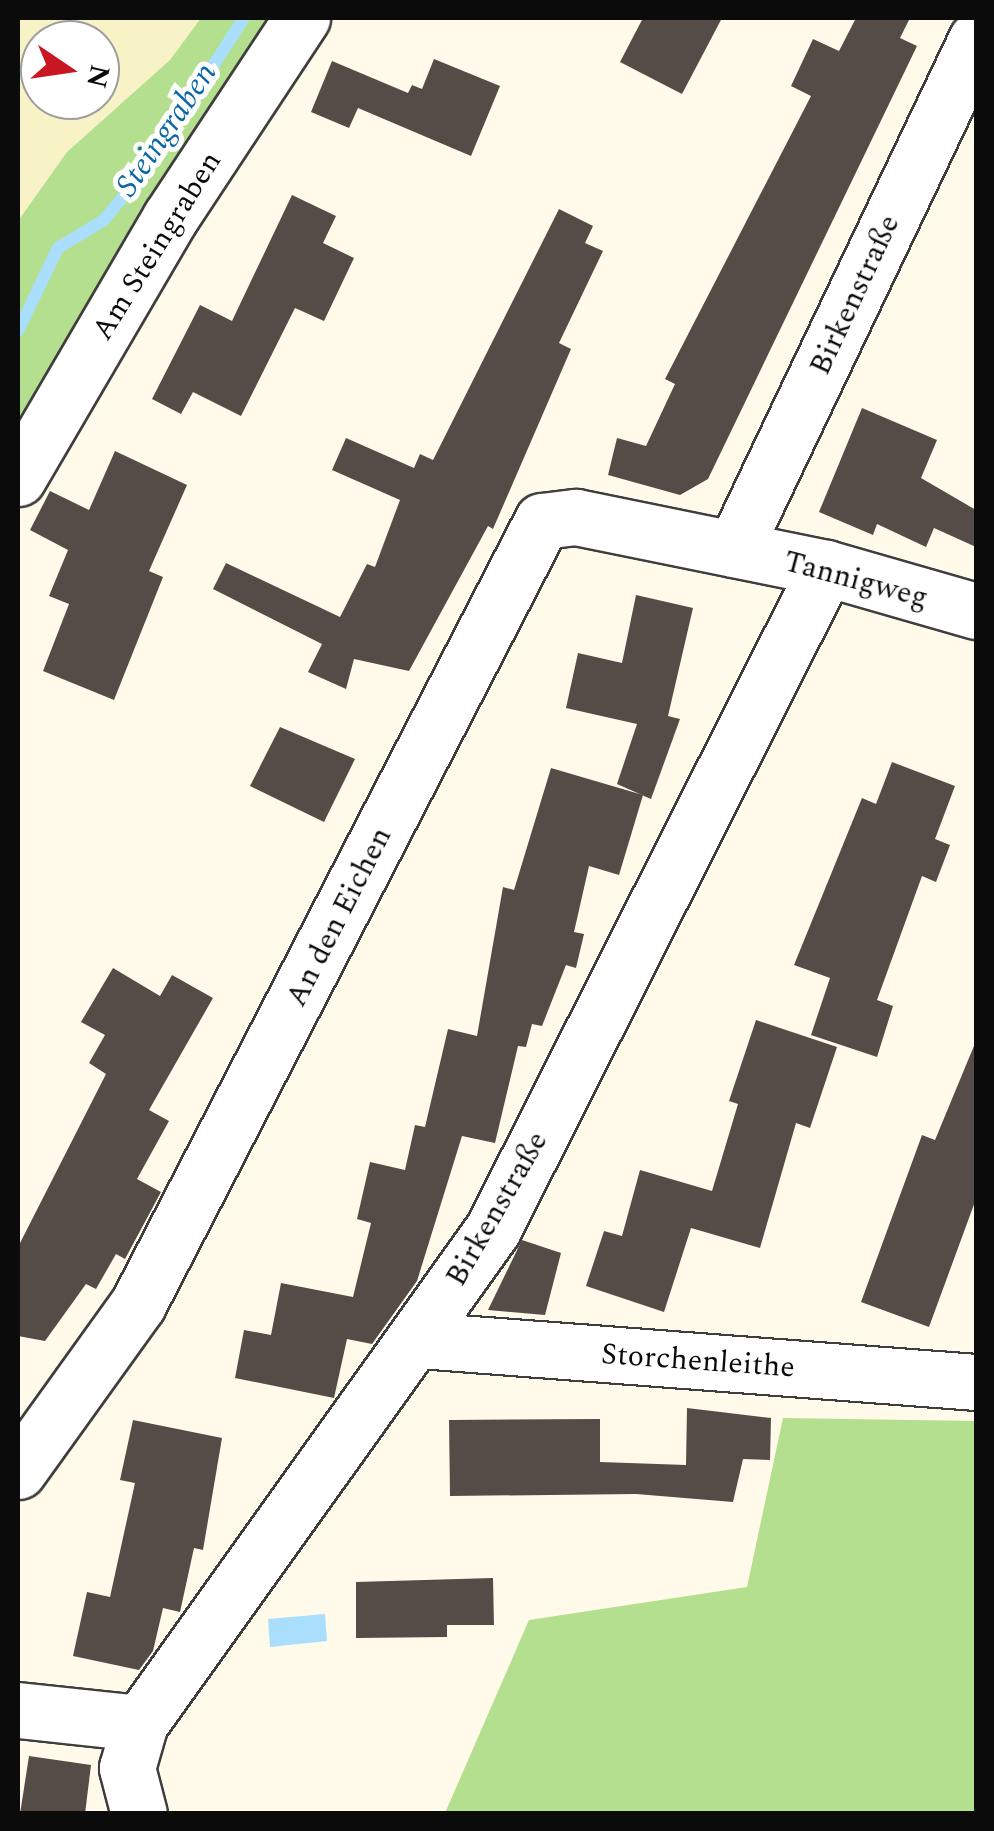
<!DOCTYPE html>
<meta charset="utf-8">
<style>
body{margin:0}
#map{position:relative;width:994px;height:1831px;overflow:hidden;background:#fffaea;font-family:Spectral,serif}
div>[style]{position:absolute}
.farmland>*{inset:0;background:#f8f2c7}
.forest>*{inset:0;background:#b4df8e}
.water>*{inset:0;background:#a9dffc}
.stream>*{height:12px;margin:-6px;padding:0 6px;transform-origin:6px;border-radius:6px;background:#a9dffc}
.building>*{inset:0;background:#554c47}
.roads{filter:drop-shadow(2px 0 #3e3e3e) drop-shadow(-2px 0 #3e3e3e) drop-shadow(0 2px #3e3e3e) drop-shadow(0 -2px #3e3e3e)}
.minor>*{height:55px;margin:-27.5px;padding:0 27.5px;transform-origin:27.5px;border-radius:27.5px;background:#fff}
span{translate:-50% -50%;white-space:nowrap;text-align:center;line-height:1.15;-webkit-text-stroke:10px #fff;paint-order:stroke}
.street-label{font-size:30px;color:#0b0b0b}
.water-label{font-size:32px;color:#0a67a8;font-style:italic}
.frame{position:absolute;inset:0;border:20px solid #0b0b0b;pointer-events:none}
.north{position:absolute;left:20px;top:20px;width:100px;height:100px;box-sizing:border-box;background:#fff;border:2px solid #9d9d9d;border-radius:50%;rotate:103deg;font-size:28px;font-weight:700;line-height:40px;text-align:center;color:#0b0b0b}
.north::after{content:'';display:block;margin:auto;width:35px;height:45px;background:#c81723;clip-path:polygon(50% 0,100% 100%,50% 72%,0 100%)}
</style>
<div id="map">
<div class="farmland">
<div style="clip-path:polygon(evenodd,18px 18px,201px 18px,170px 60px,67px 152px,18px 221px,18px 18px,40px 40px,100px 40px,100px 100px,40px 100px,40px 40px)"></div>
</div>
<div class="forest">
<div style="clip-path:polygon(201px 18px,269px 18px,18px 433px,18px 221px,67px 152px,170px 60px)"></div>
<div style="clip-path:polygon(783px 1418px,976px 1421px,976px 1813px,445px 1813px,529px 1620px,747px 1587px)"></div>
</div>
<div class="water">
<div style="clip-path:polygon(325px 1614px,327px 1641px,270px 1647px,268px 1619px)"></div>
</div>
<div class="stream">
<div style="left:18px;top:331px;width:92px;rotate:-64.3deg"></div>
<div style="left:58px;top:248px;width:54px;rotate:-31.3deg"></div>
<div style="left:104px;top:220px;width:65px;rotate:-50.6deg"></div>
<div style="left:145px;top:170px;width:181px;rotate:-56.9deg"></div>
</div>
<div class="building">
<div style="clip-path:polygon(643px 18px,722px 18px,682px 94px,620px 62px)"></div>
<div style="clip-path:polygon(856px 18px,910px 18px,900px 38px,917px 46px,708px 479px,680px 495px,608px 475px,617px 438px,646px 446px,675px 384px,665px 379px,811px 96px,791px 86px,813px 39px,839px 51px)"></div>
<div style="clip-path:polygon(434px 59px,500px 86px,471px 156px,358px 108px,349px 128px,311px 112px,332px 61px,408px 93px,412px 85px,422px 89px)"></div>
<div style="clip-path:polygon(292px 195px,336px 216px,323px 243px,354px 258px,324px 321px,295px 308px,241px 416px,193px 392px,181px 414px,152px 399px,200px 305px,232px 321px)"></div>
<div style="clip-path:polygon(559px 209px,593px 226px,585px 243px,603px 251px,559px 343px,571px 349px,493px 529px,488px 526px,409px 671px,354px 659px,346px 689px,308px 672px,322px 644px,213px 589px,226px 563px,340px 617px,367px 564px,375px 567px,400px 500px,332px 470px,346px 438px,414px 468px,420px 454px,433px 460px)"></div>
<div style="clip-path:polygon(862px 408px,937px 440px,921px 478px,976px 510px,976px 547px,934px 528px,926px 547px,877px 524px,873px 535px,819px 512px)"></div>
<div style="clip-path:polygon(115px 451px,187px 485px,149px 571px,163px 577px,114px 700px,43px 671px,69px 604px,49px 596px,68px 550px,30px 530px,50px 491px,89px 510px)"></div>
<div style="clip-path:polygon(636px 595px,693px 608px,668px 716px,680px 719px,651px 799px,617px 784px,637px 724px,566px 708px,578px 653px,622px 663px)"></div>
<div style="clip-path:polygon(280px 727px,355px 759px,324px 822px,250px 786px)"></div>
<div style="clip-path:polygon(892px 762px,955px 786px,935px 839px,950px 845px,936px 882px,922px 876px,877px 1000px,893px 1006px,877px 1057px,811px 1035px,830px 978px,794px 965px,862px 798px,876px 804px)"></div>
<div style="clip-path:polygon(551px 768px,643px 795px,619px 875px,589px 866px,574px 932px,584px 934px,576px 968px,566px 965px,542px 1026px,532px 1024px,526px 1047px,518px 1046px,495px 1143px,462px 1136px,417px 1281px,372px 1344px,347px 1339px,334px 1398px,235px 1378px,244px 1330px,271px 1335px,281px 1283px,353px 1297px,371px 1223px,357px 1219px,370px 1162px,405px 1170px,415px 1125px,425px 1127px,448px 1029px,477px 1036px,503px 887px,514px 890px)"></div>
<div style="clip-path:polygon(113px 968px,160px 996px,172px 975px,213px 998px,149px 1110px,169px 1121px,137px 1179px,161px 1192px,125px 1259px,116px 1254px,96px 1289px,86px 1284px,45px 1341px,18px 1336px,18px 1247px,106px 1074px,89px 1063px,105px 1035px,81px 1022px)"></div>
<div style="clip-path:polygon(756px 1020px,837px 1047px,810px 1128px,796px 1123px,760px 1248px,691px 1228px,664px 1312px,586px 1286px,604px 1231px,622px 1236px,640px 1170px,712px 1191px,738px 1104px,729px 1101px)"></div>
<div style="clip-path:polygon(976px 1041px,976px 1199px,929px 1327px,861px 1302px,922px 1135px,935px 1140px)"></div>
<div style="clip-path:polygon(522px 1240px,561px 1253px,545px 1315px,488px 1310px)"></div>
<div style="clip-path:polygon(687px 1408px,771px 1418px,770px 1460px,743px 1459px,733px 1502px,636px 1494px,450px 1496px,449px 1420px,600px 1419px,600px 1462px,686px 1465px)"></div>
<div style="clip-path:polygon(133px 1420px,222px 1438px,203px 1550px,194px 1548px,180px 1612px,163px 1608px,153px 1651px,139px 1670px,73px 1656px,87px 1592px,110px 1597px,135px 1483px,120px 1480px)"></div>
<div style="clip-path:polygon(493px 1578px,494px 1625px,447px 1625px,447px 1637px,356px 1638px,356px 1582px)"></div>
<div style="clip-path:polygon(29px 1756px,91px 1765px,85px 1814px,20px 1814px)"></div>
</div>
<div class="roads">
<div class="minor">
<div style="left:18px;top:478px;width:301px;rotate:-59.7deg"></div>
<div style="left:170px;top:218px;width:240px;rotate:-56.6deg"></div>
<div style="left:734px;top:549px;width:564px;rotate:-64.57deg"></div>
<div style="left:419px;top:1340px;width:559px;rotate:4.31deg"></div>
<div style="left:18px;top:1471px;width:206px;rotate:-54.3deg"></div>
<div style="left:138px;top:1304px;width:881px;rotate:-62.71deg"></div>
<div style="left:542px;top:521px;width:34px;rotate:-7deg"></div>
<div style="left:576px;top:517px;width:255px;rotate:11.5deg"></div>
<div style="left:826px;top:568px;width:156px;rotate:16deg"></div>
<div style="left:18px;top:1710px;width:123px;rotate:6.1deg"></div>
<div style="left:139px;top:1814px;width:48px;rotate:-104.6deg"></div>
<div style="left:127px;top:1768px;width:47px;rotate:-73.9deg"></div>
<div style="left:140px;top:1723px;width:607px;rotate:-54.45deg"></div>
<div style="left:493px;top:1229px;width:740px;rotate:-63.26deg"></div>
</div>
</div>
<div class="street-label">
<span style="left:157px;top:246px;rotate:-58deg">Am Steingraben</span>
<span style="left:855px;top:295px;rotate:-65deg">Birkenstraße</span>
<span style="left:856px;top:580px;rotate:15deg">Tannigweg</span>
<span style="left:339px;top:917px;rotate:-63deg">An den Eichen</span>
<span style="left:497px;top:1209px;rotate:-60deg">Birkenstraße</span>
<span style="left:698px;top:1361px;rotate:4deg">Storchenleithe</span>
</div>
<div class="water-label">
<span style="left:167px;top:130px;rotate:-56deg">Steingraben</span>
</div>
<div class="frame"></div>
<div class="north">N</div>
</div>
